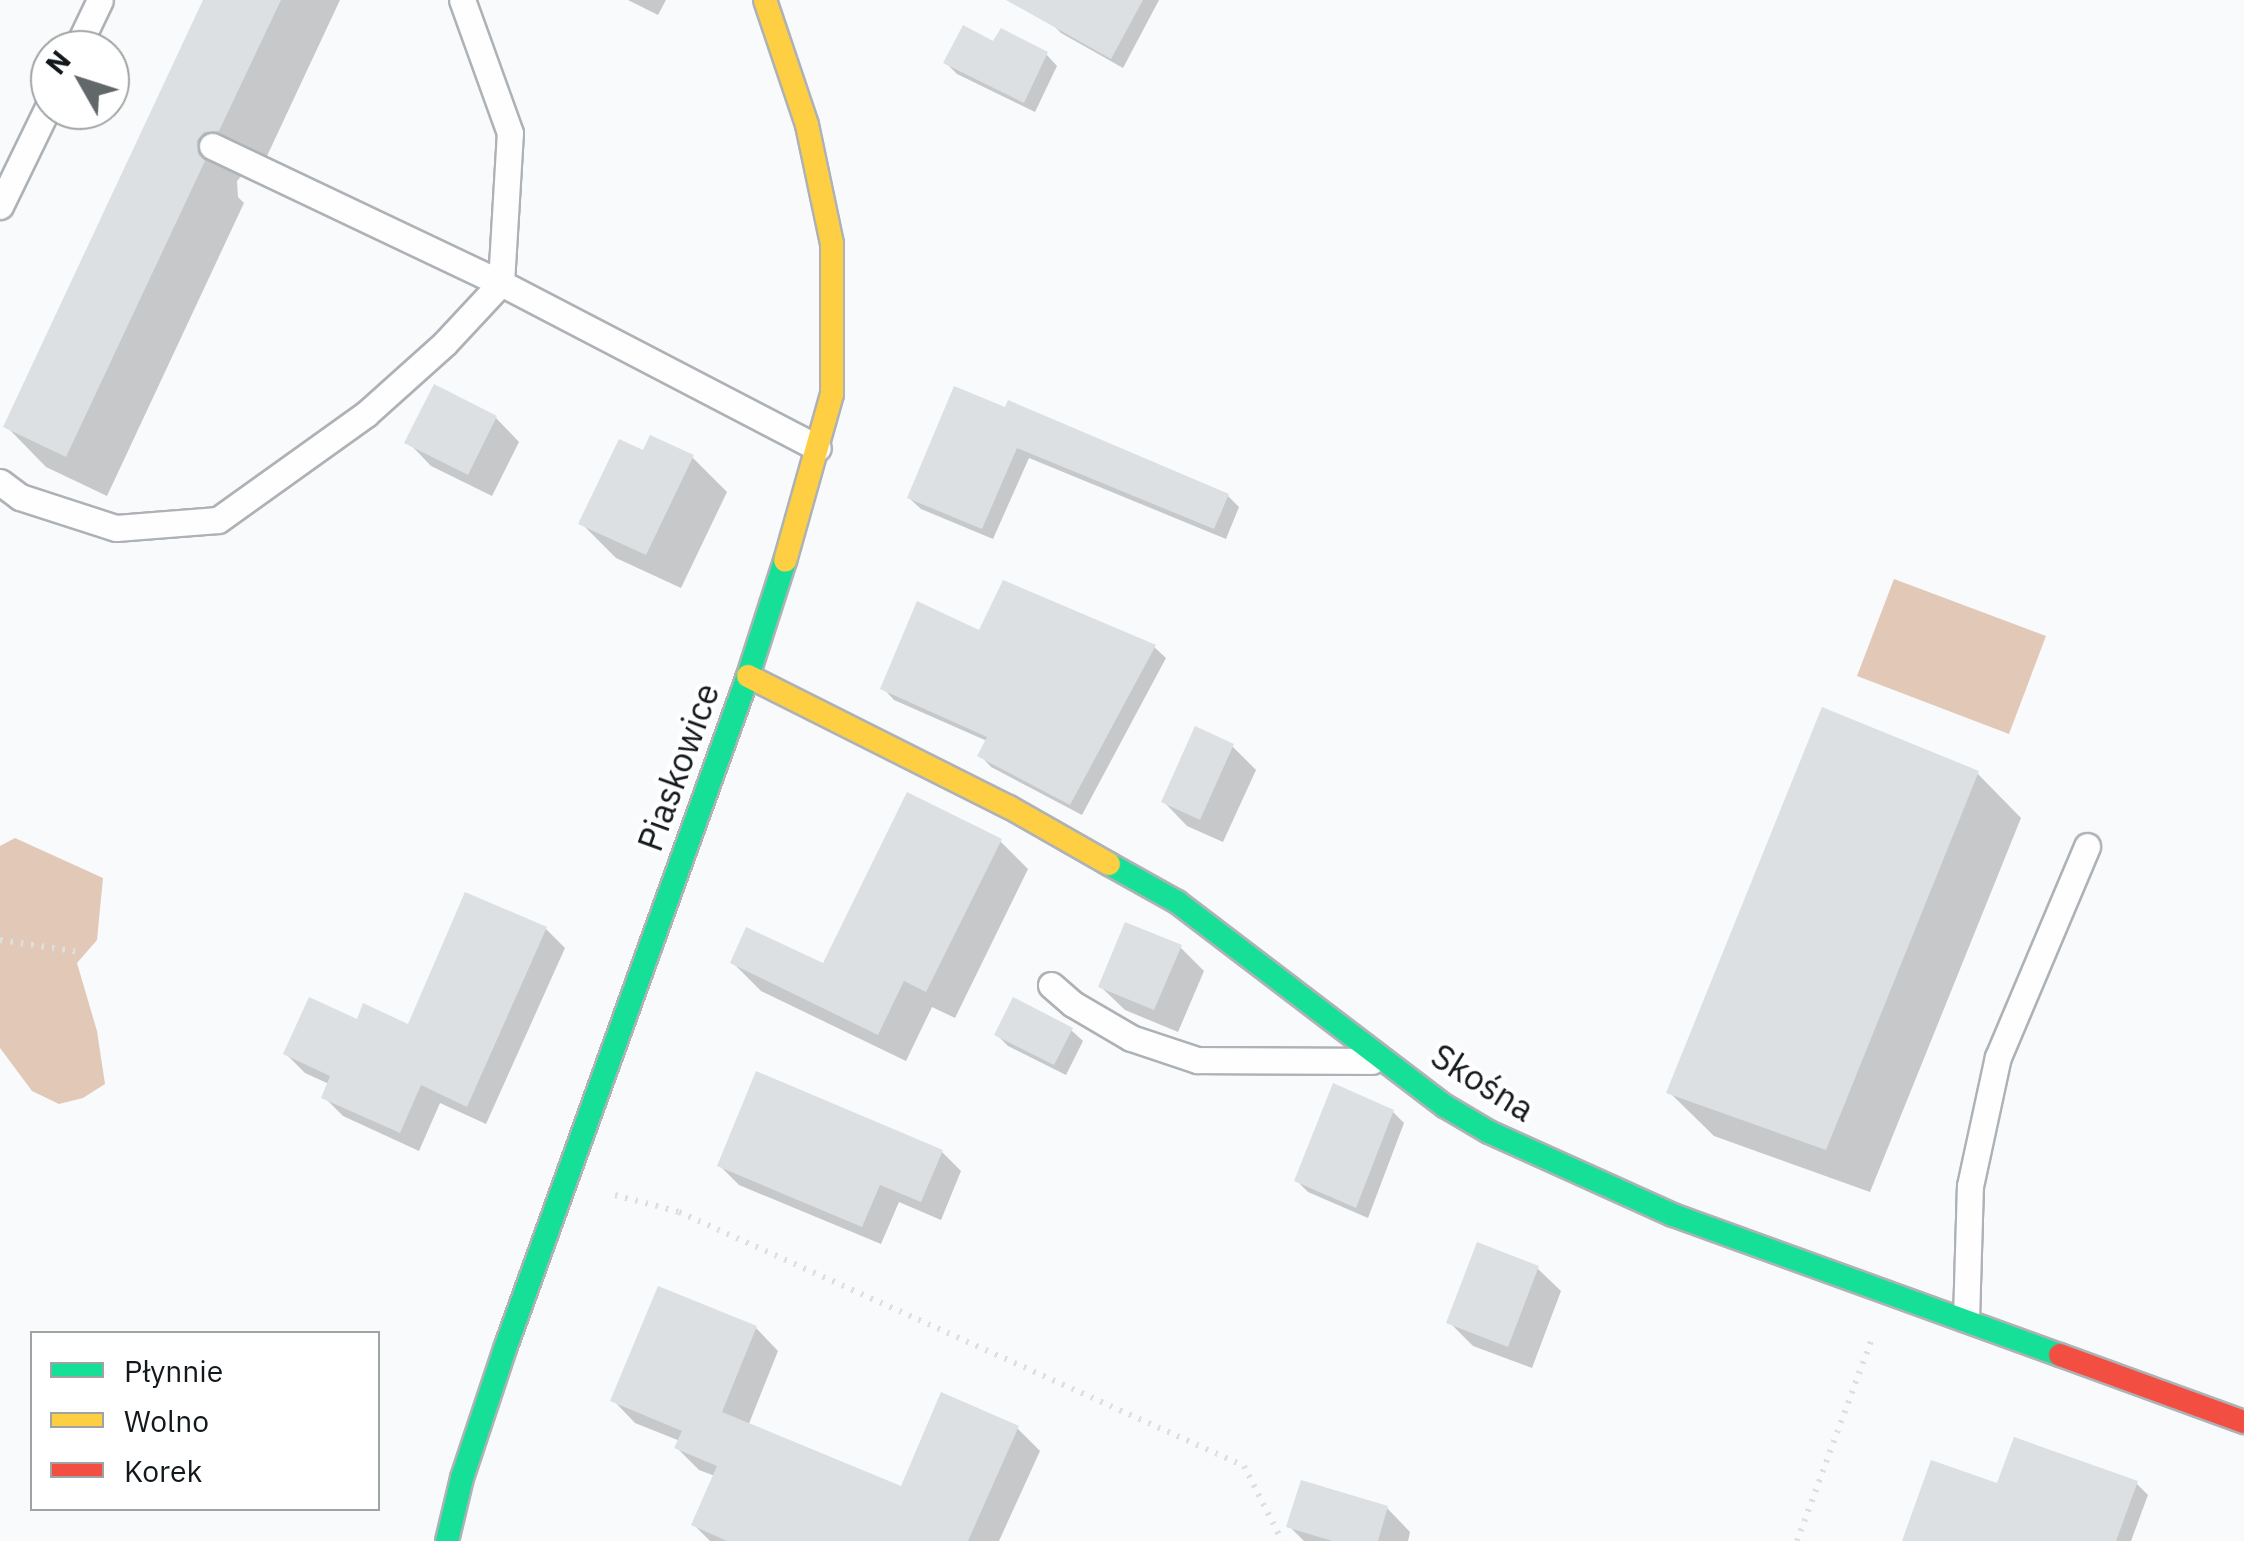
<!DOCTYPE html>
<meta charset="utf-8">
<style>
body{margin:0}
#map{position:relative;width:2244px;height:1541px;overflow:hidden;background:#f8fafc;font-family:"IBM Plex Sans",sans-serif}
div>[style]{position:absolute}
.water>*{inset:0;background:#e2c9b7}
.shadow>*{inset:0;background:#0003}
.building>*{inset:0;background:#dce0e3}
.path>*{height:6px;margin-top:-3px;transform-origin:0;background:repeating-linear-gradient(90deg,#dee0e0 0 2.5px,transparent 0 10.5px)}
.roads{filter:drop-shadow(2px 0 #aeb2b6) drop-shadow(-2px 0 #aeb2b6) drop-shadow(0 2px #aeb2b6) drop-shadow(0 -2px #aeb2b6)}
.lane>*{height:25px;margin:-12.5px;padding:0 12.5px;transform-origin:12.5px;border-radius:12.5px;background:#fefeff}
.fast>*{height:22px;margin:-11px;padding:0 11px;transform-origin:11px;border-radius:11px;background:#16e098}
.slow>*{height:22px;margin:-11px;padding:0 11px;transform-origin:11px;border-radius:11px;background:#ffcf43}
.jam>*{height:22px;margin:-11px;padding:0 11px;transform-origin:11px;border-radius:11px;background:#f24e42}
span{translate:-50% -50%;white-space:nowrap;text-align:center;line-height:1.15;-webkit-text-stroke:8px #fff;paint-order:stroke}
.street-label{font-size:35px;color:#12181c}
.legend{position:absolute;left:30px;top:1331px;width:350px;height:180px;box-sizing:border-box;background:#fff;border:2px solid #a0a3a4;margin:0;padding:12px 18px;list-style:none;font-size:30px;color:#12181c}
.legend li{display:flex;align-items:center;gap:20px;height:50px}
.legend b{width:50px;border:2px solid #a0a3a4}
.north{position:absolute;left:30px;top:30px;width:100px;height:100px;box-sizing:border-box;background:#fff;border:2px solid #a0a3a4;border-radius:50%;rotate:309deg;font-size:28px;font-weight:700;line-height:40px;text-align:center;color:#12181c}
.north::after{content:'';display:block;margin:auto;width:35px;height:45px;background:#62676a;clip-path:polygon(50% 0,100% 100%,50% 72%,0 100%)}
</style>
<div id="map">
<div class="water">
<div style="clip-path:polygon(1894px 579px,2046px 636px,2009px 734px,1857px 676px)"></div>
<div style="clip-path:polygon(15px 838px,103px 878px,97px 940px,77px 963px,97px 1031px,105px 1084px,83px 1098px,59px 1104px,32px 1091px,0 1048px,0 846px)"></div>
</div>
<div class="shadow">
<div style="clip-path:polygon(206px 0,340px 0,260px 171px,245px 172px,237px 181px,238px 197px,244px 203px,107px 496px,46px 467px,6px 426px)"></div>
<div style="clip-path:polygon(628px 0,666px 0,658px 15px)"></div>
<div style="clip-path:polygon(1062px 0,1159px 0,1123px 68px,1061px 33px,1050px 22px)"></div>
<div style="clip-path:polygon(994px 45px,1046px 54px,1057px 66px,1035px 112px,957px 74px,946px 63px)"></div>
<div style="clip-path:polygon(955px 389px,1228px 496px,1239px 507px,1226px 539px,1029px 458px,993px 539px,921px 509px,909px 498px)"></div>
<div style="clip-path:polygon(496px 418px,519px 442px,492px 496px,431px 466px,408px 442px)"></div>
<div style="clip-path:polygon(644px 454px,693px 458px,727px 492px,681px 588px,616px 558px,581px 523px)"></div>
<div style="clip-path:polygon(980px 633px,1154px 647px,1166px 658px,1082px 815px,991px 767px,980px 755px,987px 741px,894px 700px,883px 688px)"></div>
<div style="clip-path:polygon(1232px 746px,1256px 770px,1223px 842px,1187px 826px,1164px 802px)"></div>
<div style="clip-path:polygon(1977px 773px,2021px 818px,1870px 1192px,1714px 1136px,1669px 1092px)"></div>
<div style="clip-path:polygon(1000px 841px,1028px 869px,955px 1018px,932px 1007px,906px 1061px,761px 991px,733px 963px,824px 966px)"></div>
<div style="clip-path:polygon(546px 929px,565px 948px,486px 1124px,440px 1103px,419px 1151px,343px 1116px,324px 1097px,329px 1084px,305px 1073px,286px 1054px,358px 1022px,409px 1027px)"></div>
<div style="clip-path:polygon(1180px 947px,1204px 971px,1178px 1032px,1125px 1010px,1101px 987px)"></div>
<div style="clip-path:polygon(1071px 1030px,1083px 1041px,1066px 1075px,1008px 1046px,997px 1035px)"></div>
<div style="clip-path:polygon(1393px 1112px,1404px 1123px,1368px 1218px,1308px 1192px,1297px 1181px)"></div>
<div style="clip-path:polygon(942px 1152px,961px 1171px,941px 1220px,899px 1202px,881px 1244px,739px 1185px,720px 1166px)"></div>
<div style="clip-path:polygon(1537px 1268px,1561px 1291px,1532px 1368px,1473px 1346px,1449px 1322px)"></div>
<div style="clip-path:polygon(756px 1328px,778px 1351px,748px 1426px,902px 1490px,1017px 1428px,1040px 1451px,999px 1541px,710px 1541px,694px 1525px,715px 1476px,699px 1470px,677px 1448px,680px 1441px,635px 1423px,613px 1400px)"></div>
<div style="clip-path:polygon(2136px 1483px,2148px 1495px,2131px 1541px,1905px 1541px,1999px 1487px)"></div>
<div style="clip-path:polygon(1387px 1508px,1410px 1532px,1408px 1541px,1304px 1541px,1289px 1526px)"></div>
</div>
<div class="building">
<div style="clip-path:polygon(203px 0,281px 0,219px 131px,204px 132px,197px 140px,198px 154px,205px 161px,66px 457px,3px 427px)"></div>
<div style="clip-path:polygon(1006px 0,1143px 0,1111px 59px)"></div>
<div style="clip-path:polygon(963px 25px,993px 41px,1001px 28px,1048px 52px,1024px 103px,943px 63px)"></div>
<div style="clip-path:polygon(434px 384px,497px 416px,468px 475px,404px 443px)"></div>
<div style="clip-path:polygon(954px 386px,1005px 407px,1008px 400px,1229px 494px,1214px 529px,1017px 448px,982px 529px,907px 498px)"></div>
<div style="clip-path:polygon(650px 435px,694px 455px,646px 555px,578px 524px,619px 439px,643px 450px)"></div>
<div style="clip-path:polygon(1003px 580px,1156px 645px,1070px 805px,977px 756px,987px 737px,880px 689px,917px 601px,979px 630px)"></div>
<div style="clip-path:polygon(1822px 707px,1979px 771px,1826px 1150px,1666px 1093px)"></div>
<div style="clip-path:polygon(1195px 726px,1234px 744px,1200px 820px,1161px 802px)"></div>
<div style="clip-path:polygon(907px 792px,1002px 839px,926px 992px,904px 981px,878px 1035px,730px 963px,746px 927px,823px 963px)"></div>
<div style="clip-path:polygon(465px 892px,547px 927px,467px 1107px,421px 1085px,400px 1133px,321px 1098px,330px 1076px,283px 1054px,309px 997px,357px 1019px,363px 1003px,408px 1024px)"></div>
<div style="clip-path:polygon(1125px 922px,1182px 945px,1154px 1010px,1098px 987px)"></div>
<div style="clip-path:polygon(1013px 997px,1073px 1028px,1054px 1065px,994px 1035px)"></div>
<div style="clip-path:polygon(756px 1071px,943px 1150px,921px 1202px,880px 1185px,862px 1227px,717px 1166px)"></div>
<div style="clip-path:polygon(1333px 1083px,1394px 1110px,1356px 1208px,1294px 1181px)"></div>
<div style="clip-path:polygon(1477px 1242px,1539px 1266px,1508px 1347px,1446px 1323px)"></div>
<div style="clip-path:polygon(658px 1286px,757px 1326px,722px 1412px,901px 1486px,941px 1392px,1019px 1426px,968px 1541px,727px 1541px,691px 1525px,717px 1466px,674px 1448px,682px 1431px,610px 1401px)"></div>
<div style="clip-path:polygon(2014px 1437px,2138px 1481px,2116px 1541px,1902px 1541px,1931px 1460px,1997px 1483px)"></div>
<div style="clip-path:polygon(1301px 1480px,1388px 1506px,1378px 1541px,1332px 1541px,1286px 1527px)"></div>
</div>
<div class="path">
<div style="left:0;top:940px;width:81px;rotate:8.5deg"></div>
<div style="left:615px;top:1195px;width:66px;rotate:14.9deg"></div>
<div style="left:679px;top:1212px;width:619px;rotate:24.21deg"></div>
<div style="left:1244px;top:1466px;width:84px;rotate:63.1deg"></div>
<div style="left:1797px;top:1541px;width:213px;rotate:-69.7deg"></div>
</div>
<div class="roads">
<div class="lane">
<div style="left:76px;top:50px;width:55px;rotate:-64.4deg"></div>
<div style="left:212px;top:146px;width:320px;rotate:25.4deg"></div>
<div style="left:501px;top:283px;width:357px;rotate:27.5deg"></div>
<div style="left:0;top:206px;width:114px;rotate:-64.1deg"></div>
<div style="left:0;top:482px;width:25px;rotate:37deg"></div>
<div style="left:20px;top:497px;width:101px;rotate:17.9deg"></div>
<div style="left:116px;top:528px;width:102px;rotate:-4.5deg"></div>
<div style="left:218px;top:520px;width:182px;rotate:-35.6deg"></div>
<div style="left:366px;top:414px;width:106px;rotate:-41.9deg"></div>
<div style="left:445px;top:343px;width:82px;rotate:-47deg"></div>
<div style="left:501px;top:283px;width:150px;rotate:-86.6deg"></div>
<div style="left:510px;top:133px;width:141px;rotate:-109.8deg"></div>
<div style="left:1051px;top:985px;width:29px;rotate:41deg"></div>
<div style="left:1073px;top:1004px;width:67px;rotate:30.4deg"></div>
<div style="left:1131px;top:1038px;width:70px;rotate:18.4deg"></div>
<div style="left:1197px;top:1060px;width:175px;rotate:0.3deg"></div>
<div style="left:1966px;top:1319px;width:133px;rotate:-88.3deg"></div>
<div style="left:1970px;top:1186px;width:132px;rotate:-77.8deg"></div>
<div style="left:1998px;top:1057px;width:229px;rotate:-67.1deg"></div>
</div>
<div class="fast">
<div style="left:1109px;top:864px;width:78px;rotate:29.2deg"></div>
<div style="left:1177px;top:902px;width:337px;rotate:37.3deg"></div>
<div style="left:1445px;top:1106px;width:51px;rotate:30.6deg"></div>
<div style="left:1489px;top:1132px;width:202px;rotate:24.3deg"></div>
<div style="left:1673px;top:1215px;width:412px;rotate:19.9deg"></div>
<div style="left:447px;top:1541px;width:65px;rotate:-76.6deg"></div>
<div style="left:462px;top:1478px;width:139px;rotate:-71.6deg"></div>
<div style="left:506px;top:1346px;width:712px;rotate:-70.14deg"></div>
<div style="left:748px;top:676px;width:121px;rotate:-72.2deg"></div>
</div>
<div class="slow">
<div style="left:765px;top:0;width:132px;rotate:71.4deg"></div>
<div style="left:807px;top:125px;width:122px;rotate:78.1deg"></div>
<div style="left:832px;top:244px;width:150px;rotate:90deg"></div>
<div style="left:832px;top:394px;width:173px;rotate:105.7deg"></div>
<div style="left:748px;top:676px;width:292px;rotate:26.7deg"></div>
<div style="left:1009px;top:807px;width:115px;rotate:29.7deg"></div>
</div>
<div class="jam">
<div style="left:2060px;top:1355px;width:196px;rotate:20deg"></div>
</div>
</div>
<div class="street-label">
<span style="left:678px;top:767px;rotate:-70deg">Piaskowice</span>
<span style="left:1483px;top:1082px;rotate:32deg">Skośna</span>
</div>
<ul class="legend">
<li><b style="height:12px;background:#16e098"></b>Płynnie</li>
<li><b style="height:12px;background:#ffcf43"></b>Wolno</li>
<li><b style="height:12px;background:#f24e42"></b>Korek</li>
</ul>
<div class="north">N</div>
</div>
